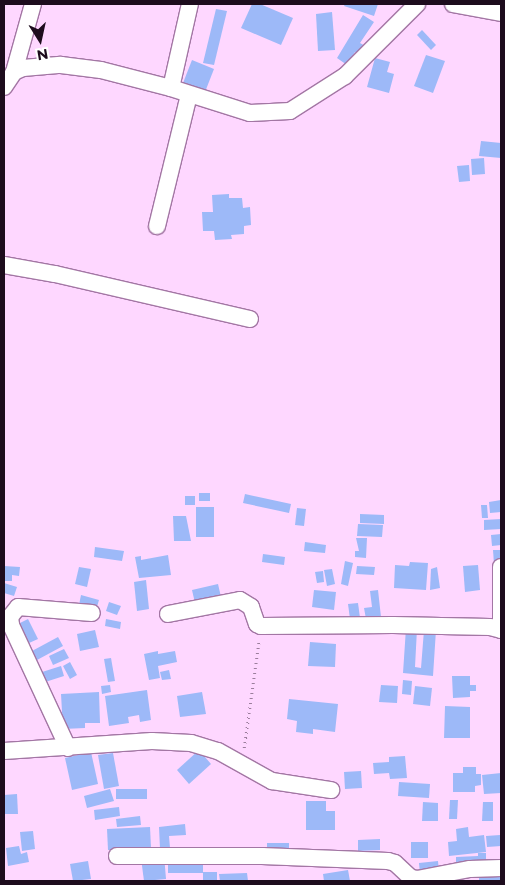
<!DOCTYPE html>
<style>
body{margin:0}
#map{position:relative;width:505px;height:885px;overflow:hidden;background:#fed7ff;font-family:Montserrat,sans-serif}
div>[style]{position:absolute}
.building>*{inset:0;background:#9db9f8}
.path>*{height:2.5px;margin-top:-1.25px;transform-origin:0;background:repeating-linear-gradient(90deg,#9b7e9c 0 1px,transparent 0 5px)}
.roads{filter:drop-shadow(1px 0 #a376a4) drop-shadow(-1px 0 #a376a4) drop-shadow(0 1px #a376a4) drop-shadow(0 -1px #a376a4)}
.street>*{height:16px;margin:-8px;padding:0 8px;transform-origin:8px;border-radius:8px;background:#fff}
span{translate:-50% -50%;white-space:nowrap;text-align:center;line-height:1.15;-webkit-text-stroke:4px #fff;paint-order:stroke}
.frame{position:absolute;inset:0;border:5px solid #1d0c1d;pointer-events:none}
.north{position:absolute;left:15px;top:15px;width:50px;height:50px;-webkit-text-stroke:4px #fff;paint-order:stroke;rotate:170deg;font-size:14px;font-weight:700;line-height:20px;text-align:center;color:#1d0c1d}
.north::after{content:'';display:block;margin:auto;width:18px;height:22px;background:#1d0c1d;clip-path:polygon(50% 0,100% 100%,50% 72%,0 100%)}
</style>
<div id="map">
<div class="building">
<div style="clip-path:polygon(252px 4px,260px 4px,293px 18px,281px 45px,241px 28px)"></div>
<div style="clip-path:polygon(345px 4px,378px 4px,374px 16px,344px 6px)"></div>
<div style="clip-path:polygon(216px 9px,227px 11px,214px 65px,203px 63px)"></div>
<div style="clip-path:polygon(332px 12px,335px 50px,318px 51px,316px 14px)"></div>
<div style="clip-path:polygon(363px 15px,374px 22px,360px 43px,367px 47px,362px 57px,355px 52px,347px 65px,337px 58px)"></div>
<div style="clip-path:polygon(422px 30px,436px 45px,431px 50px,417px 35px)"></div>
<div style="clip-path:polygon(426px 55px,445px 61px,433px 93px,414px 86px)"></div>
<div style="clip-path:polygon(375px 58px,390px 62px,387px 72px,394px 74px,389px 93px,367px 87px)"></div>
<div style="clip-path:polygon(192px 60px,214px 69px,205px 92px,183px 83px)"></div>
<div style="clip-path:polygon(481px 141px,501px 143px,501px 158px,479px 156px)"></div>
<div style="clip-path:polygon(484px 158px,485px 174px,472px 175px,471px 159px)"></div>
<div style="clip-path:polygon(469px 165px,470px 181px,459px 182px,457px 166px)"></div>
<div style="clip-path:polygon(229px 194px,229px 198px,242px 198px,243px 208px,250px 207px,251px 225px,244px 226px,244px 234px,231px 235px,232px 239px,215px 240px,214px 231px,203px 231px,202px 212px,213px 212px,212px 195px)"></div>
<div style="clip-path:polygon(199px 493px,210px 493px,210px 501px,199px 501px)"></div>
<div style="clip-path:polygon(245px 494px,291px 504px,289px 513px,243px 503px)"></div>
<div style="clip-path:polygon(185px 496px,195px 496px,195px 505px,185px 505px)"></div>
<div style="clip-path:polygon(501px 500px,501px 512px,490px 513px,489px 502px)"></div>
<div style="clip-path:polygon(481px 505px,487px 505px,488px 518px,482px 518px)"></div>
<div style="clip-path:polygon(196px 507px,214px 507px,214px 537px,196px 537px)"></div>
<div style="clip-path:polygon(297px 508px,306px 509px,304px 526px,295px 525px)"></div>
<div style="clip-path:polygon(360px 514px,384px 515px,384px 524px,360px 523px)"></div>
<div style="clip-path:polygon(173px 516px,186px 516px,191px 541px,174px 541px)"></div>
<div style="clip-path:polygon(501px 519px,501px 529px,484px 530px,484px 520px)"></div>
<div style="clip-path:polygon(358px 524px,383px 525px,382px 537px,357px 536px)"></div>
<div style="clip-path:polygon(501px 534px,501px 545px,492px 546px,491px 535px)"></div>
<div style="clip-path:polygon(356px 538px,367px 538px,366px 558px,355px 557px,355px 551px,359px 551px)"></div>
<div style="clip-path:polygon(305px 542px,326px 545px,325px 553px,304px 551px)"></div>
<div style="clip-path:polygon(95px 547px,124px 551px,122px 561px,94px 557px)"></div>
<div style="clip-path:polygon(493px 550px,501px 550px,501px 563px,494px 564px)"></div>
<div style="clip-path:polygon(263px 554px,285px 557px,284px 565px,262px 562px)"></div>
<div style="clip-path:polygon(168px 555px,171px 575px,139px 578px,135px 557px,141px 556px,141px 560px)"></div>
<div style="clip-path:polygon(345px 561px,353px 563px,348px 586px,341px 584px)"></div>
<div style="clip-path:polygon(410px 562px,428px 563px,426px 590px,394px 588px,395px 565px,409px 566px)"></div>
<div style="clip-path:polygon(478px 565px,480px 590px,465px 592px,463px 566px)"></div>
<div style="clip-path:polygon(4px 566px,20px 567px,19px 576px,12px 575px,12px 581px,4px 581px)"></div>
<div style="clip-path:polygon(357px 566px,375px 567px,374px 575px,356px 574px)"></div>
<div style="clip-path:polygon(79px 567px,91px 569px,87px 587px,75px 584px)"></div>
<div style="clip-path:polygon(437px 567px,440px 588px,430px 590px,431px 569px)"></div>
<div style="clip-path:polygon(332px 569px,335px 584px,327px 586px,324px 570px)"></div>
<div style="clip-path:polygon(323px 571px,324px 582px,317px 583px,315px 572px)"></div>
<div style="clip-path:polygon(146px 580px,149px 609px,137px 611px,134px 582px)"></div>
<div style="clip-path:polygon(4px 583px,17px 587px,14px 596px,4px 593px)"></div>
<div style="clip-path:polygon(218px 584px,221px 597px,195px 603px,192px 590px)"></div>
<div style="clip-path:polygon(314px 590px,336px 592px,334px 610px,312px 607px)"></div>
<div style="clip-path:polygon(378px 590px,381px 617px,366px 619px,364px 608px,372px 607px,370px 591px)"></div>
<div style="clip-path:polygon(81px 595px,99px 600px,96px 610px,79px 605px)"></div>
<div style="clip-path:polygon(109px 602px,121px 606px,117px 615px,106px 611px)"></div>
<div style="clip-path:polygon(358px 603px,360px 618px,350px 619px,348px 604px)"></div>
<div style="clip-path:polygon(28px 619px,38px 639px,29px 643px,20px 623px)"></div>
<div style="clip-path:polygon(106px 619px,121px 622px,120px 629px,105px 626px)"></div>
<div style="clip-path:polygon(406px 628px,417px 629px,415px 667px,421px 668px,424px 630px,436px 630px,433px 676px,403px 673px)"></div>
<div style="clip-path:polygon(95px 630px,99px 647px,80px 651px,77px 634px)"></div>
<div style="clip-path:polygon(58px 637px,63px 646px,37px 660px,32px 651px)"></div>
<div style="clip-path:polygon(310px 642px,336px 644px,335px 667px,308px 666px)"></div>
<div style="clip-path:polygon(64px 649px,69px 658px,53px 665px,49px 656px)"></div>
<div style="clip-path:polygon(158px 651px,158px 654px,175px 651px,177px 662px,158px 666px,160px 678px,149px 680px,144px 654px)"></div>
<div style="clip-path:polygon(111px 658px,115px 681px,108px 682px,104px 659px)"></div>
<div style="clip-path:polygon(70px 662px,77px 675px,70px 679px,63px 666px)"></div>
<div style="clip-path:polygon(61px 666px,64px 676px,42px 683px,39px 673px)"></div>
<div style="clip-path:polygon(169px 670px,171px 679px,162px 680px,160px 672px)"></div>
<div style="clip-path:polygon(452px 676px,470px 676px,470px 685px,476px 685px,476px 691px,470px 691px,470px 697px,453px 698px)"></div>
<div style="clip-path:polygon(403px 680px,412px 681px,411px 695px,402px 694px)"></div>
<div style="clip-path:polygon(110px 685px,111px 692px,102px 694px,101px 686px)"></div>
<div style="clip-path:polygon(381px 685px,398px 686px,397px 703px,379px 702px)"></div>
<div style="clip-path:polygon(415px 686px,432px 688px,430px 706px,413px 704px)"></div>
<div style="clip-path:polygon(147px 690px,151px 720px,140px 722px,139px 715px,128px 717px,129px 723px,109px 726px,105px 696px)"></div>
<div style="clip-path:polygon(99px 692px,100px 723px,85px 723px,85px 728px,63px 729px,61px 694px)"></div>
<div style="clip-path:polygon(202px 692px,206px 714px,180px 717px,177px 696px)"></div>
<div style="clip-path:polygon(289px 699px,338px 704px,335px 732px,313px 729px,313px 734px,296px 732px,297px 721px,287px 719px)"></div>
<div style="clip-path:polygon(445px 706px,470px 707px,470px 738px,444px 738px)"></div>
<div style="clip-path:polygon(199px 750px,211px 764px,189px 784px,177px 770px)"></div>
<div style="clip-path:polygon(91px 752px,98px 784px,72px 790px,65px 758px)"></div>
<div style="clip-path:polygon(113px 753px,119px 786px,104px 789px,98px 755px)"></div>
<div style="clip-path:polygon(405px 756px,407px 778px,390px 779px,389px 773px,374px 774px,373px 763px,389px 762px,389px 757px)"></div>
<div style="clip-path:polygon(463px 767px,476px 767px,476px 774px,481px 774px,481px 785px,475px 786px,475px 792px,453px 792px,453px 773px,463px 773px)"></div>
<div style="clip-path:polygon(361px 771px,362px 788px,345px 789px,344px 772px)"></div>
<div style="clip-path:polygon(501px 773px,501px 793px,484px 794px,482px 775px)"></div>
<div style="clip-path:polygon(399px 782px,430px 784px,429px 798px,398px 796px)"></div>
<div style="clip-path:polygon(110px 789px,114px 801px,87px 808px,84px 796px)"></div>
<div style="clip-path:polygon(116px 789px,147px 789px,147px 799px,116px 799px)"></div>
<div style="clip-path:polygon(17px 794px,18px 814px,4px 814px,4px 795px)"></div>
<div style="clip-path:polygon(450px 800px,458px 800px,457px 819px,449px 819px)"></div>
<div style="clip-path:polygon(306px 801px,326px 801px,326px 811px,335px 811px,335px 830px,306px 830px)"></div>
<div style="clip-path:polygon(423px 802px,438px 803px,438px 821px,422px 821px)"></div>
<div style="clip-path:polygon(483px 802px,493px 802px,493px 821px,482px 821px)"></div>
<div style="clip-path:polygon(119px 807px,120px 816px,95px 820px,94px 810px)"></div>
<div style="clip-path:polygon(140px 816px,141px 825px,117px 827px,116px 819px)"></div>
<div style="clip-path:polygon(185px 824px,186px 835px,169px 836px,170px 848px,160px 849px,159px 827px)"></div>
<div style="clip-path:polygon(150px 827px,151px 848px,108px 850px,107px 829px)"></div>
<div style="clip-path:polygon(468px 827px,469px 837px,484px 835px,486px 852px,449px 856px,448px 842px,457px 841px,456px 829px)"></div>
<div style="clip-path:polygon(33px 831px,35px 849px,22px 851px,20px 832px)"></div>
<div style="clip-path:polygon(500px 835px,501px 846px,487px 847px,486px 836px)"></div>
<div style="clip-path:polygon(380px 839px,380px 850px,358px 851px,358px 840px)"></div>
<div style="clip-path:polygon(411px 842px,428px 842px,428px 858px,411px 858px)"></div>
<div style="clip-path:polygon(267px 843px,289px 843px,289px 851px,267px 851px)"></div>
<div style="clip-path:polygon(19px 846px,21px 854px,27px 852px,29px 862px,8px 866px,6px 848px)"></div>
<div style="clip-path:polygon(478px 853px,486px 853px,486px 865px,456px 866px,456px 857px,478px 856px)"></div>
<div style="clip-path:polygon(164px 855px,166px 879px,144px 881px,141px 858px)"></div>
<div style="clip-path:polygon(168px 857px,203px 857px,203px 873px,168px 873px)"></div>
<div style="clip-path:polygon(88px 861px,91px 879px,73px 881px,70px 864px)"></div>
<div style="clip-path:polygon(438px 861px,439px 872px,420px 874px,419px 863px)"></div>
<div style="clip-path:polygon(348px 870px,350px 881px,324px 881px,323px 874px)"></div>
<div style="clip-path:polygon(203px 872px,217px 872px,217px 881px,203px 881px)"></div>
<div style="clip-path:polygon(247px 873px,248px 881px,220px 881px,219px 874px)"></div>
<div style="clip-path:polygon(501px 876px,501px 881px,479px 881px,479px 877px)"></div>
</div>
<div class="path">
<div style="left:244px;top:748px;width:109px;rotate:-82.1deg"></div>
</div>
<div class="roads">
<div class="street">
<div style="left:453px;top:4px;width:49px;rotate:10.6deg"></div>
<div style="left:14px;top:72px;width:71px;rotate:-74.4deg"></div>
<div style="left:4px;top:87px;width:18px;rotate:-56deg"></div>
<div style="left:14px;top:72px;width:10px;rotate:-24deg"></div>
<div style="left:23px;top:68px;width:38px;rotate:-5deg"></div>
<div style="left:61px;top:65px;width:40px;rotate:7.1deg"></div>
<div style="left:101px;top:70px;width:72px;rotate:14.4deg"></div>
<div style="left:171px;top:88px;width:83px;rotate:17.6deg"></div>
<div style="left:250px;top:113px;width:40px;rotate:-2.9deg"></div>
<div style="left:290px;top:111px;width:65px;rotate:-32.5deg"></div>
<div style="left:345px;top:76px;width:102px;rotate:-45deg"></div>
<div style="left:171px;top:88px;width:86px;rotate:-77.3deg"></div>
<div style="left:157px;top:226px;width:135px;rotate:-76.3deg"></div>
<div style="left:4px;top:265px;width:52px;rotate:10deg"></div>
<div style="left:55px;top:274px;width:200px;rotate:13deg"></div>
<div style="left:501px;top:567px;width:63px;rotate:90deg"></div>
<div style="left:168px;top:614px;width:73px;rotate:-11deg"></div>
<div style="left:240px;top:600px;width:13px;rotate:32deg"></div>
<div style="left:251px;top:607px;width:18px;rotate:71deg"></div>
<div style="left:257px;top:624px;width:4px;rotate:27deg"></div>
<div style="left:261px;top:626px;width:132px;rotate:-0.4deg"></div>
<div style="left:393px;top:625px;width:97px;rotate:1.2deg"></div>
<div style="left:490px;top:627px;width:11px;rotate:15deg"></div>
<div style="left:68px;top:748px;width:136px;rotate:-114.9deg"></div>
<div style="left:11px;top:625px;width:8px;rotate:-97deg"></div>
<div style="left:10px;top:617px;width:13px;rotate:-51deg"></div>
<div style="left:18px;top:607px;width:74px;rotate:4.6deg"></div>
<div style="left:4px;top:751px;width:148px;rotate:-3.9deg"></div>
<div style="left:152px;top:741px;width:39px;rotate:3deg"></div>
<div style="left:191px;top:743px;width:28px;rotate:17deg"></div>
<div style="left:218px;top:751px;width:62px;rotate:29.1deg"></div>
<div style="left:272px;top:781px;width:60px;rotate:8.7deg"></div>
<div style="left:117px;top:856px;width:145px"></div>
<div style="left:262px;top:856px;width:126px;rotate:2.3deg"></div>
<div style="left:388px;top:861px;width:7px;rotate:16deg"></div>
<div style="left:395px;top:863px;width:22px;rotate:43deg"></div>
<div style="left:411px;top:878px;width:6px;rotate:9deg"></div>
<div style="left:417px;top:879px;width:54px;rotate:-10.7deg"></div>
<div style="left:470px;top:869px;width:31px;rotate:-2deg"></div>
</div>
</div>
<div class="frame"></div>
<div class="north">N</div>
</div>
